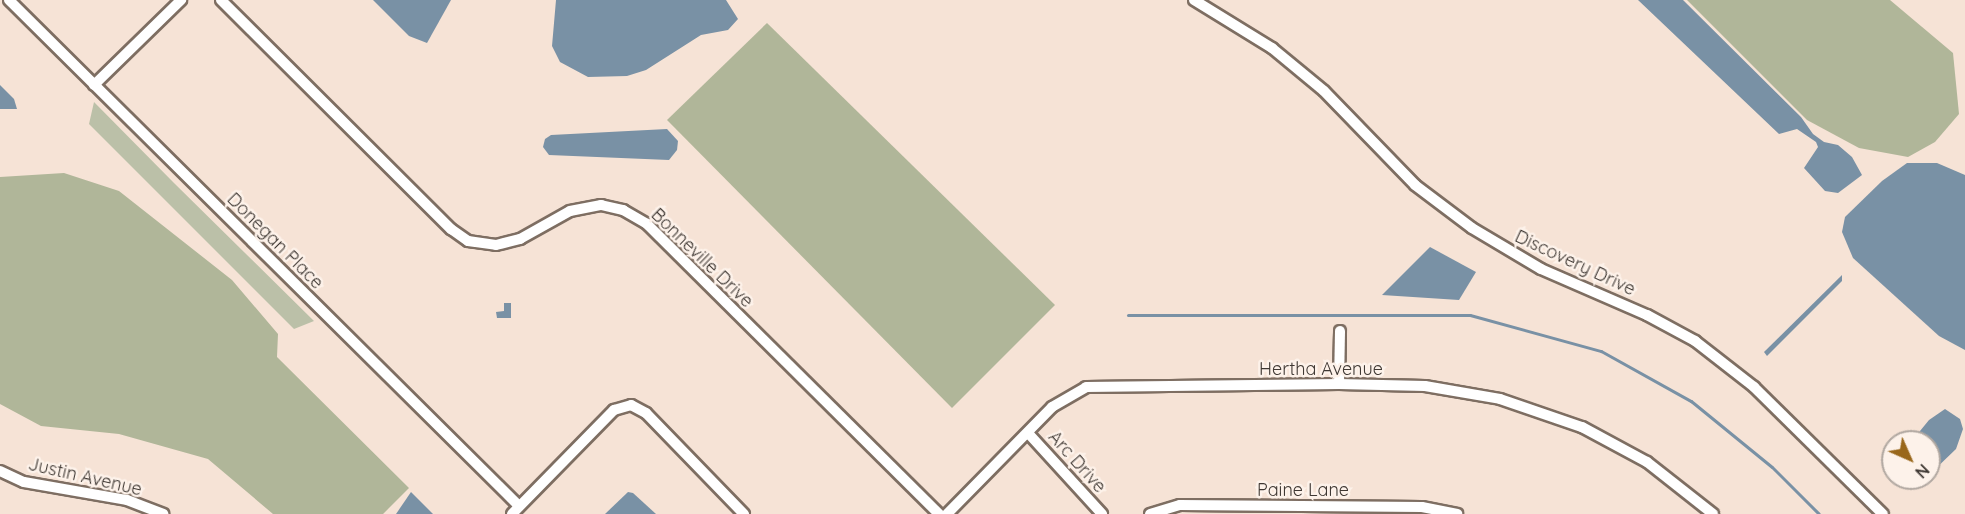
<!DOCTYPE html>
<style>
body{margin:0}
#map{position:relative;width:1965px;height:514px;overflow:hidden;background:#f6e3d6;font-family:Quicksand,sans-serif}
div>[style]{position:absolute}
.green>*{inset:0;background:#bbc0a8}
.forest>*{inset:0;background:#b0b699}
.water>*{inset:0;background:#7991a5}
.stream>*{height:3px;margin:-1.5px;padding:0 1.5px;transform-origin:1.5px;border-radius:1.5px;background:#7991a5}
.roads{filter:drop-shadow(2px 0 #7e6e62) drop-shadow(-2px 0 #7e6e62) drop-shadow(0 2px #7e6e62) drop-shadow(0 -2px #7e6e62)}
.minor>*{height:10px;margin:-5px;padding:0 5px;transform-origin:5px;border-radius:5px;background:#fff}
span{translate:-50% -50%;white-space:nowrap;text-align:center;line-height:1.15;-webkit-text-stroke:5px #fdf2ea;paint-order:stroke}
.street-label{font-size:18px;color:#3f3833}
.north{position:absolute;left:1881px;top:430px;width:60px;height:60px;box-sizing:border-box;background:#fdf2ea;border:2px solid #b1a8a1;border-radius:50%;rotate:135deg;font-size:16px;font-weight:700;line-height:24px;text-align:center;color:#3f3833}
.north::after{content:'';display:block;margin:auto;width:21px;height:27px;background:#99671b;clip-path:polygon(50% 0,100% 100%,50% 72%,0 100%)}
</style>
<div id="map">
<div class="green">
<div style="clip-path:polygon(94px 102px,174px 183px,314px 321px,294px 329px,89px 124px)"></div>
</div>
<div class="forest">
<div style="clip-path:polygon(1687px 0,1890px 0,1953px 53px,1959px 114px,1935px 142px,1908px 157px,1859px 148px,1807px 120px)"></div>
<div style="clip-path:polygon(767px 23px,1055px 305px,952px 408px,667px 120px)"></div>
<div style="clip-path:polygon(64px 173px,119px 191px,232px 280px,278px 334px,277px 357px,409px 488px,383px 514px,273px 514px,208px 459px,119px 434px,41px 426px,0 404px,0 177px)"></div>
</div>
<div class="water">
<div style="clip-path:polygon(373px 0,451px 0,427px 43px,409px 36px)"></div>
<div style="clip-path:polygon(556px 0,726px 0,738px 19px,728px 30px,701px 35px,646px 70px,627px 76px,588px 77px,560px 62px,552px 46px)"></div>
<div style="clip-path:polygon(1638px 0,1683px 0,1801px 117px,1813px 134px,1824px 142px,1838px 145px,1852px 157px,1862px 175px,1838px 193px,1825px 191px,1804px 168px,1818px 147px,1816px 142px,1797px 129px,1779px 134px)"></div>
<div style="clip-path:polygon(0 85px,14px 99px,17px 109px,0 109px)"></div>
<div style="clip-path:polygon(667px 129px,678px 141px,677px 150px,669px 160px,549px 155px,543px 147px,545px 139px,551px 135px)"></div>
<div style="clip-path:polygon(1907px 163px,1937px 163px,1965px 175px,1965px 350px,1939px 336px,1853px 258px,1842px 232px,1845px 217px,1882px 181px)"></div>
<div style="clip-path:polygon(1430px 247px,1476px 272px,1459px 300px,1382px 295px)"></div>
<div style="clip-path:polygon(1842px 275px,1842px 281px,1767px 356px,1764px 352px)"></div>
<div style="clip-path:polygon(504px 303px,511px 303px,511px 318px,497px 318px,496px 312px,504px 311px)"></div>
<div style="clip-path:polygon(1945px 409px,1960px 419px,1963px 429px,1956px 449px,1929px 475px,1929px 442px,1911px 442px,1929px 420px)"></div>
<div style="clip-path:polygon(411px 492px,433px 514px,396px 514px)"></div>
<div style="clip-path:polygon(628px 492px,633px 493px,656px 514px,605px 514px)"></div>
</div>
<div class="stream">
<div style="left:1128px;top:315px;width:342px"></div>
<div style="left:1470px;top:315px;width:136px;rotate:15.4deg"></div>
<div style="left:1601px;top:351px;width:103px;rotate:29.1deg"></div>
<div style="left:1691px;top:401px;width:104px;rotate:39.2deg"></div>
<div style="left:1772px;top:467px;width:66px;rotate:45deg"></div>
</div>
<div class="roads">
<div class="minor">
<div style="left:9px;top:0;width:718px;rotate:44.77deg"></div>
<div style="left:221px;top:0;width:325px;rotate:44.9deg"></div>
<div style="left:451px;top:229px;width:21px;rotate:35deg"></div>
<div style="left:468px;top:241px;width:28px;rotate:8deg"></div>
<div style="left:496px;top:245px;width:25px;rotate:-14deg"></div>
<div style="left:520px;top:239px;width:57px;rotate:-29.2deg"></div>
<div style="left:570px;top:211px;width:32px;rotate:-11deg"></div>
<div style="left:601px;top:205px;width:23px;rotate:13deg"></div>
<div style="left:623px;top:210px;width:28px;rotate:30deg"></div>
<div style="left:647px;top:224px;width:412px;rotate:44.8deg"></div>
<div style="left:1194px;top:0;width:92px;rotate:31.6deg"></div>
<div style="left:1272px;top:48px;width:67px;rotate:39.6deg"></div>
<div style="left:1324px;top:91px;width:131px;rotate:45.9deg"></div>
<div style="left:1415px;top:185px;width:71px;rotate:37deg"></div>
<div style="left:1472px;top:228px;width:80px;rotate:30.7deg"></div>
<div style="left:1541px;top:269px;width:116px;rotate:23.5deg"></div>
<div style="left:1647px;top:315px;width:55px;rotate:28.4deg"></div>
<div style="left:1695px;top:341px;width:75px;rotate:37.9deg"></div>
<div style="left:1754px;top:387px;width:181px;rotate:44.6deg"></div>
<div style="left:94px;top:85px;width:122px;rotate:-44.3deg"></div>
<div style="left:1339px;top:384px;width:53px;rotate:-88.9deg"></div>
<div style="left:1028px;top:433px;width:110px;rotate:47.6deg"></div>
<div style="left:0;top:471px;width:26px;rotate:25deg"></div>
<div style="left:24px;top:482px;width:105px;rotate:9.9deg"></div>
<div style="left:127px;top:500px;width:39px;rotate:21deg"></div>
<div style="left:512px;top:514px;width:146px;rotate:-45.6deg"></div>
<div style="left:614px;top:410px;width:18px;rotate:-16deg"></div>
<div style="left:631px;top:405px;width:17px;rotate:28deg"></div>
<div style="left:646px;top:413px;width:141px;rotate:45.9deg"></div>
<div style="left:947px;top:514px;width:150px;rotate:-45.5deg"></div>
<div style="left:1052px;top:407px;width:39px;rotate:-30deg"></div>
<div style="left:1086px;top:387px;width:253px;rotate:-0.7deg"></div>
<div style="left:1339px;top:384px;width:86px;rotate:1.3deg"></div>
<div style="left:1425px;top:386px;width:76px;rotate:9.8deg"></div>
<div style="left:1500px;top:399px;width:87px;rotate:18.9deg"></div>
<div style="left:1582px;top:427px;width:74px;rotate:28.3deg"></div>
<div style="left:1647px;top:462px;width:84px;rotate:38.2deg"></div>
<div style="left:1150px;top:514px;width:31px;rotate:-17deg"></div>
<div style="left:1180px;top:505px;width:242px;rotate:0.5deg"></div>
<div style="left:1422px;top:507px;width:36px;rotate:11deg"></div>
</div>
</div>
<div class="street-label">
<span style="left:275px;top:241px;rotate:45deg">Donegan Place</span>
<span style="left:702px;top:258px;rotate:44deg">Bonneville Drive</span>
<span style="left:1575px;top:263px;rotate:25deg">Discovery Drive</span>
<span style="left:1321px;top:369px">Hertha Avenue</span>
<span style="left:1077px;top:462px;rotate:48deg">Arc Drive</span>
<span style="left:85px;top:477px;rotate:13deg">Justin Avenue</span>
<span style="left:1303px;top:490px">Paine Lane</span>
</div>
<div class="north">N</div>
</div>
